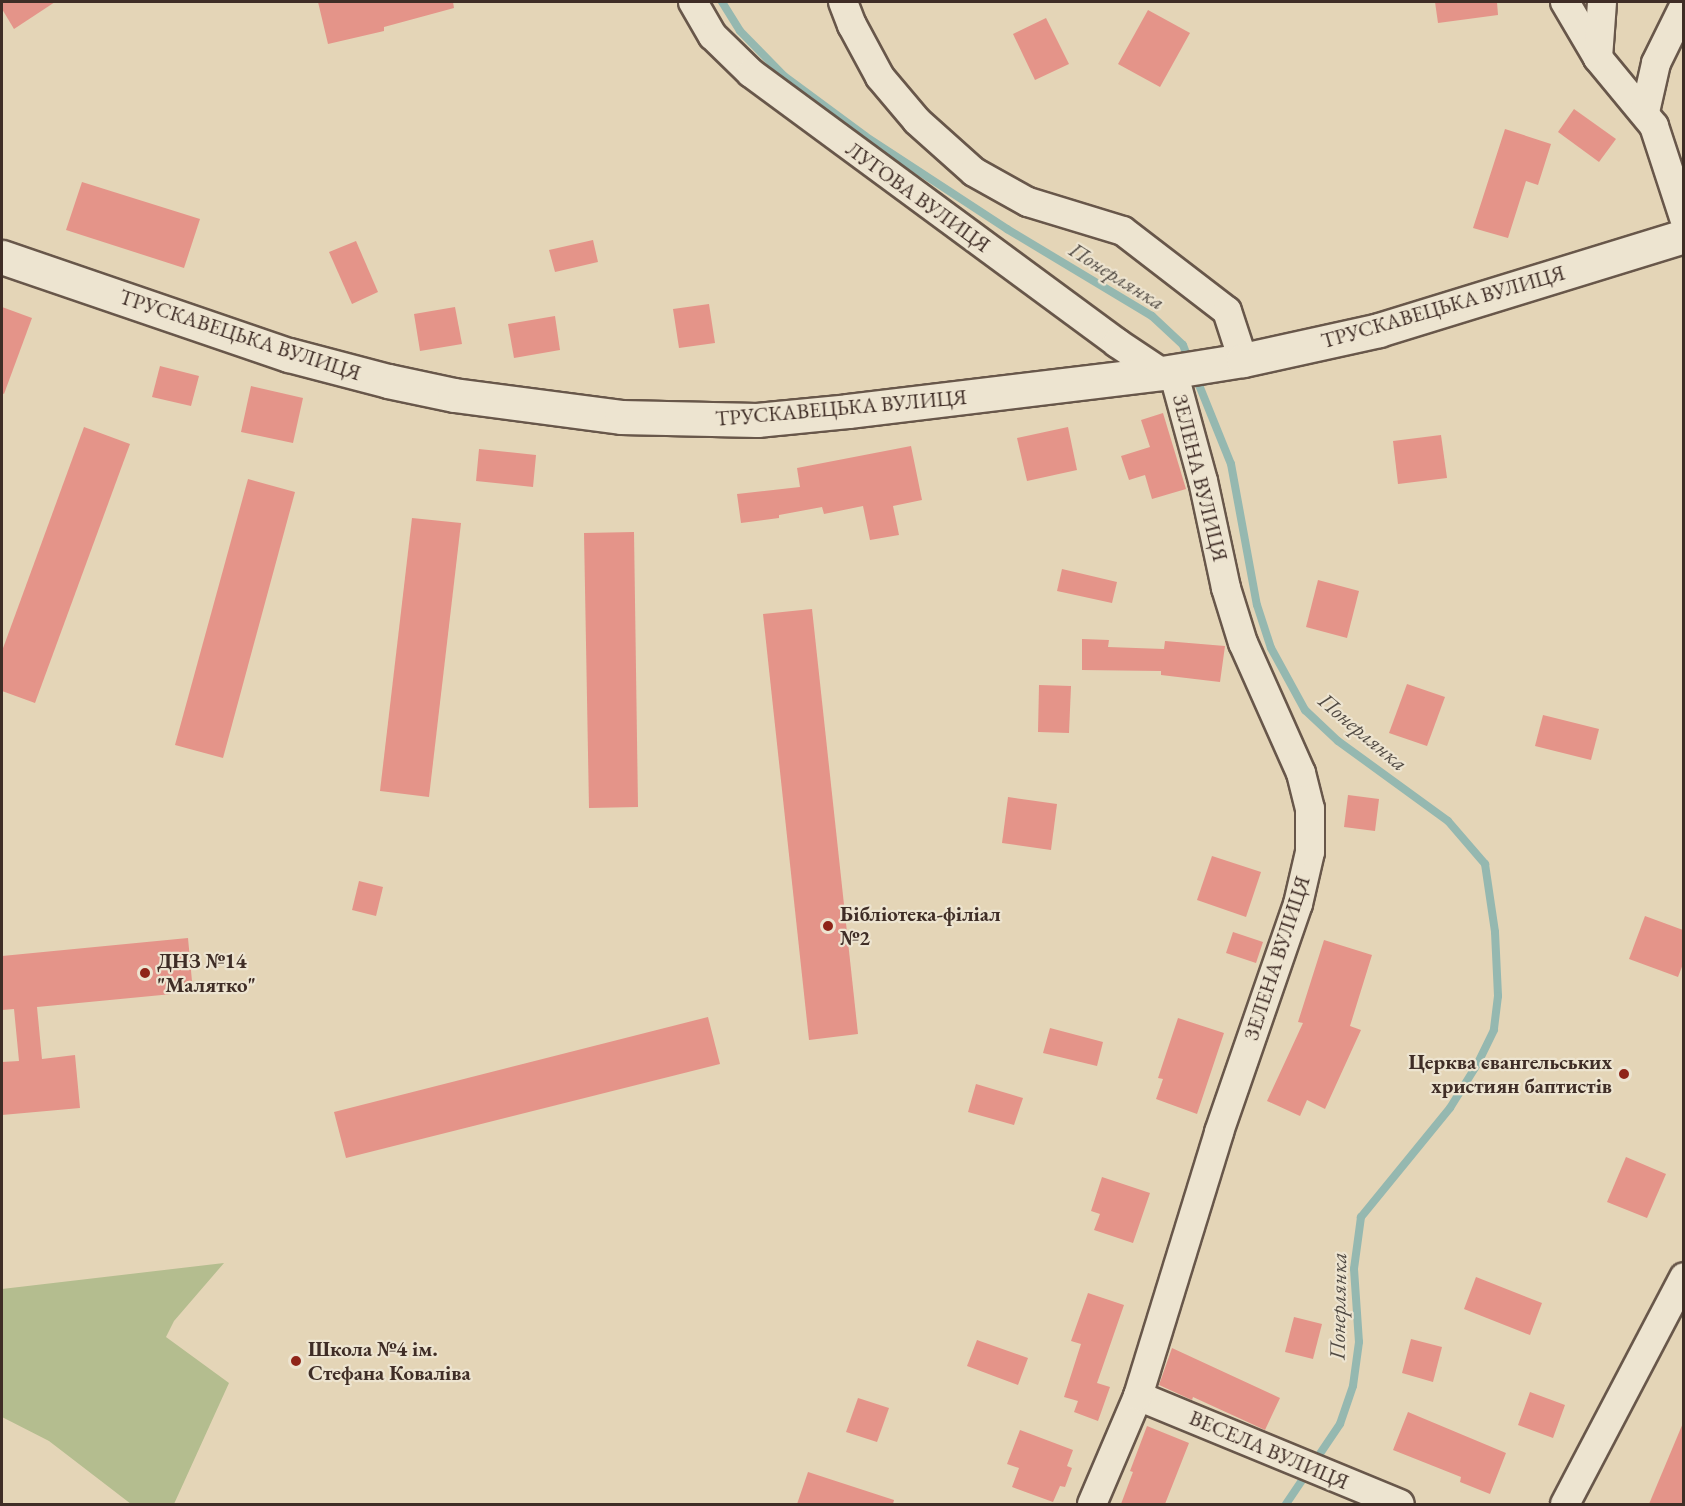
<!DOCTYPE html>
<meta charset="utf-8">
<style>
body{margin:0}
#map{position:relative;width:1685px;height:1506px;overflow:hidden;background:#e4d5b7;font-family:"EB Garamond",serif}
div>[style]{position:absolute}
.green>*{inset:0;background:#b4bd8f}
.stream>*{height:8px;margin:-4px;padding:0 4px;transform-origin:4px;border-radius:4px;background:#95b8b0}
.building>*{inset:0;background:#e49489}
.roads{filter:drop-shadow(2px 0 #68574a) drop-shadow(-2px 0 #68574a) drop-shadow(0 2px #68574a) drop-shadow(0 -2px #68574a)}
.street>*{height:28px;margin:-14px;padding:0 14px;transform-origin:14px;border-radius:14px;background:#ede4d0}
.secondary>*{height:33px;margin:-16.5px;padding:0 16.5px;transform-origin:16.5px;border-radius:16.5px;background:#ede4d0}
.dots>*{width:16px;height:16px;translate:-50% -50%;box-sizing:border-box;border:3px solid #ede4d0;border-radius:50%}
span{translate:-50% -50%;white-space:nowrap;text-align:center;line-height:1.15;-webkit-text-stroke:4.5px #ede4d0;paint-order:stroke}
.street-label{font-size:21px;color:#3f2d26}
.poi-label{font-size:21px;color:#3f2d26;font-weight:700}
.left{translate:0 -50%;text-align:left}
.right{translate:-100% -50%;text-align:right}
.water-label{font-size:22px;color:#504942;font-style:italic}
.frame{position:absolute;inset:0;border:3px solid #3f2d26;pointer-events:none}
</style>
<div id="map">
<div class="green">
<div style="clip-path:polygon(224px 1263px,174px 1321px,166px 1337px,229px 1383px,174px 1504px,131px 1504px,49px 1441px,2px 1417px,2px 1289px)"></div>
</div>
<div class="stream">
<div style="left:722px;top:2px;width:34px;rotate:58deg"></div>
<div style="left:740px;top:31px;width:63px;rotate:45.6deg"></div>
<div style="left:784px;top:76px;width:101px;rotate:36.5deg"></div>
<div style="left:865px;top:136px;width:170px;rotate:33.2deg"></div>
<div style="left:1007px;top:229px;width:169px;rotate:31deg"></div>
<div style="left:1152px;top:316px;width:42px;rotate:43.1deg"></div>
<div style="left:1183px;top:345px;width:17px;rotate:69deg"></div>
<div style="left:1195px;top:375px;width:96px;rotate:68deg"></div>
<div style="left:1231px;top:464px;width:143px;rotate:79.6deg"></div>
<div style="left:1257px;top:605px;width:45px;rotate:72deg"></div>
<div style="left:1271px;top:648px;width:71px;rotate:61.3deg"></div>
<div style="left:1305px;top:710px;width:45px;rotate:43.2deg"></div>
<div style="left:1338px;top:741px;width:136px;rotate:36deg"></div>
<div style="left:1448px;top:821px;width:57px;rotate:49.3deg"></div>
<div style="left:1485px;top:864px;width:69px;rotate:81.6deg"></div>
<div style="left:1495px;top:932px;width:64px;rotate:87.3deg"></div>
<div style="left:1498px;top:996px;width:34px;rotate:97deg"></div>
<div style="left:1494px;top:1030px;width:37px;rotate:116deg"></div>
<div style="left:1478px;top:1063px;width:53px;rotate:121.9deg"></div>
<div style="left:1450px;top:1108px;width:141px;rotate:129.2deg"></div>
<div style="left:1361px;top:1217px;width:52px;rotate:97.7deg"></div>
<div style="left:1354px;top:1269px;width:73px;rotate:86.1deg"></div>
<div style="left:1359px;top:1342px;width:44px;rotate:97.8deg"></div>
<div style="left:1353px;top:1386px;width:40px;rotate:108.9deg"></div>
<div style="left:1340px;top:1424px;width:97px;rotate:124deg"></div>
</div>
<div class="building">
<div style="clip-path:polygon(2px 2px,55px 2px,14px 29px,2px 9px)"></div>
<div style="clip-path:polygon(318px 2px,453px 2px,454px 8px,384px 27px,384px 31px,328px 44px)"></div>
<div style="clip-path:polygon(1435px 2px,1497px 2px,1498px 15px,1438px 23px)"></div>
<div style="clip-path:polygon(1148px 10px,1190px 33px,1160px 87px,1118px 64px)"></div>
<div style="clip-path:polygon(1046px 18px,1069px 64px,1035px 80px,1013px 34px)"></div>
<div style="clip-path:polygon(1574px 109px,1616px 139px,1599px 162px,1558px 132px)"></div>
<div style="clip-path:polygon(1505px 129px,1551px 144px,1538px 185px,1526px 181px,1508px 238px,1473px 228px)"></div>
<div style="clip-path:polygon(82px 182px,200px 219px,184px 268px,66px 230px)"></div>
<div style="clip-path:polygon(593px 240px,598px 262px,555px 272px,549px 250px)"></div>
<div style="clip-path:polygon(356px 241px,378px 292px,352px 304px,329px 252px)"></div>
<div style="clip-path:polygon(709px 304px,715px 343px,679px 348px,673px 309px)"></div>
<div style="clip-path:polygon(2px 307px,32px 318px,4px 394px,2px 393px)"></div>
<div style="clip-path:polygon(455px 307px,462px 344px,420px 351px,414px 314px)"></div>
<div style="clip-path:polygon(555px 316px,560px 350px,514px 358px,508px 324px)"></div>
<div style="clip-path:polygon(160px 366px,199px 376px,191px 406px,152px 397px)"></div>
<div style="clip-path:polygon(251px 386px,303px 398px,293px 443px,241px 432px)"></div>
<div style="clip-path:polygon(1163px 413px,1186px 489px,1152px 499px,1145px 475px,1129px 480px,1121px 456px,1150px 447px,1141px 420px)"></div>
<div style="clip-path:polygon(84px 427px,130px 444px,35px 703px,2px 691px,2px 651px)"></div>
<div style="clip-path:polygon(1068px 427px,1077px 470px,1027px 481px,1017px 438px)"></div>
<div style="clip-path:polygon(1441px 435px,1447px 478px,1398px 484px,1393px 441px)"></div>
<div style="clip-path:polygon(911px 446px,922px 500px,893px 506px,899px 535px,870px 540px,863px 506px,824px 514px,822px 507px,779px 515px,779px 518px,741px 523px,737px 494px,800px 487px,797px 468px)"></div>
<div style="clip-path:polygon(479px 449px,536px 455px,533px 487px,476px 481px)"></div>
<div style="clip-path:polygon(248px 479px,295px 492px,223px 758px,175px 745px)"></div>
<div style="clip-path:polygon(412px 518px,461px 523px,429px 797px,380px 791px)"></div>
<div style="clip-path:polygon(634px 532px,638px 807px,589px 808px,584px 533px)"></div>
<div style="clip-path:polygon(1062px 569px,1117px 582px,1112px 603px,1057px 591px)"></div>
<div style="clip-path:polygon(1318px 580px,1359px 591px,1347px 638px,1306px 627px)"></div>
<div style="clip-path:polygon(812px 609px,858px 1034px,809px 1040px,763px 614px)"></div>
<div style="clip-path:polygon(1082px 639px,1109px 640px,1108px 647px,1164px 649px,1165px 641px,1225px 646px,1220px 682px,1161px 675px,1161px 671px,1082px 670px)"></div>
<div style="clip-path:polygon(1407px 684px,1445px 697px,1427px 746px,1389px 733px)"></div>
<div style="clip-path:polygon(1039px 685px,1071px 686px,1069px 733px,1038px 732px)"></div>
<div style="clip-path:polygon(1543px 715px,1599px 729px,1591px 760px,1535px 746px)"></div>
<div style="clip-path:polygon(1348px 795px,1379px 799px,1375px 831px,1344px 827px)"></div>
<div style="clip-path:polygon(1008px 797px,1057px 804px,1051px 850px,1002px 843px)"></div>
<div style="clip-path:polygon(1212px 856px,1261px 872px,1246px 917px,1197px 900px)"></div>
<div style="clip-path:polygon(359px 881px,383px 887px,376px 916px,352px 910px)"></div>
<div style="clip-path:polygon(1645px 916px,1683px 930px,1683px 964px,1678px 977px,1629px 959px)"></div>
<div style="clip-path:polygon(1233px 932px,1263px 942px,1256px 963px,1226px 953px)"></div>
<div style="clip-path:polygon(188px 938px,193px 992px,37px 1007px,42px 1059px,75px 1055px,80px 1108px,2px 1115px,2px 1062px,19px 1061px,14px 1009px,2px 1010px,2px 956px)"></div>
<div style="clip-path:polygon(1324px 940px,1372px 955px,1350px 1026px,1361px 1030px,1325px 1109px,1307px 1100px,1300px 1116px,1267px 1101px,1303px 1023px,1298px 1022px)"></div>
<div style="clip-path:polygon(708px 1017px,720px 1064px,346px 1158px,334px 1112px)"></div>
<div style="clip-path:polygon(1178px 1018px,1224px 1033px,1197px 1114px,1156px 1099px,1163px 1079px,1158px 1078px)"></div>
<div style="clip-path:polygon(1050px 1028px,1103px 1042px,1097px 1066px,1043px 1053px)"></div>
<div style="clip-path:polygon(976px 1084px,1023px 1098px,1014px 1125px,968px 1112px)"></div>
<div style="clip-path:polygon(1626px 1157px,1666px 1174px,1647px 1218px,1607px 1202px)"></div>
<div style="clip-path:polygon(1102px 1177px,1150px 1193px,1133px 1243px,1094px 1230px,1100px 1214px,1091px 1211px)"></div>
<div style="clip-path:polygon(1476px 1277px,1542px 1303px,1530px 1335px,1464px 1309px)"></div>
<div style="clip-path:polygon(1088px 1293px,1124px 1305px,1097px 1383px,1110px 1387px,1098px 1421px,1074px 1412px,1078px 1401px,1064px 1397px,1081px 1344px,1071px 1341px)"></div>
<div style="clip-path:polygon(1294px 1317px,1322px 1324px,1313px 1359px,1285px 1352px)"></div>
<div style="clip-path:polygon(1411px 1339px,1442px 1347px,1433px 1382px,1402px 1373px)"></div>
<div style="clip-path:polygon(977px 1340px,1028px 1358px,1018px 1385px,967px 1366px)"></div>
<div style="clip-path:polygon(1172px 1348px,1280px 1398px,1265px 1430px,1193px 1397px,1192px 1400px,1159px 1385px)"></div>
<div style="clip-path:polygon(1530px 1392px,1565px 1405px,1553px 1438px,1518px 1425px)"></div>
<div style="clip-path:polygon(858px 1398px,889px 1408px,877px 1442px,846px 1432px)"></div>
<div style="clip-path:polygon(1408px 1412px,1506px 1453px,1490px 1494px,1460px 1482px,1461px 1477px,1393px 1450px)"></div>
<div style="clip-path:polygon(1683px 1423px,1683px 1504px,1649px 1504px)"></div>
<div style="clip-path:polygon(1147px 1426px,1189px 1443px,1165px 1504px,1121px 1504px,1133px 1472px,1130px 1471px)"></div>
<div style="clip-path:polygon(1020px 1430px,1073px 1450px,1067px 1466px,1072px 1468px,1065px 1487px,1060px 1486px,1053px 1502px,1012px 1487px,1019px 1468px,1007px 1464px)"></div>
<div style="clip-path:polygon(808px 1472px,894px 1500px,893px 1504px,797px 1504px)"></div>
</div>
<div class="roads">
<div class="street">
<div style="left:693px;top:2px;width:39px;rotate:60deg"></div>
<div style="left:713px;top:36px;width:53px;rotate:44.2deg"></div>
<div style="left:751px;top:73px;width:455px;rotate:36.4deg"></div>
<div style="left:1117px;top:343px;width:54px;rotate:33.7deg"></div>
<div style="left:843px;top:2px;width:25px;rotate:69deg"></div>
<div style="left:852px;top:25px;width:59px;rotate:61.7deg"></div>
<div style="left:880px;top:77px;width:57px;rotate:49.9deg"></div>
<div style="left:917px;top:121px;width:76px;rotate:41.8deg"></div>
<div style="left:974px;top:172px;width:62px;rotate:29.1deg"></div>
<div style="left:1028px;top:202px;width:99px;rotate:17deg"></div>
<div style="left:1123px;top:231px;width:131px;rotate:37.6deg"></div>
<div style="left:1227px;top:311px;width:52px;rotate:71.9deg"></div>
<div style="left:1565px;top:2px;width:65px;rotate:59.5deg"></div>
<div style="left:1598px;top:58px;width:88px;rotate:50.5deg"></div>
<div style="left:1654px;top:126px;width:97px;rotate:71.9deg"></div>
<div style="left:1598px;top:58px;width:56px;rotate:-85.9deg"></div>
<div style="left:1645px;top:112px;width:50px;rotate:-77.3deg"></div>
<div style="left:1656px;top:63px;width:64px;rotate:-63.8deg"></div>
<div style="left:1138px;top:1396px;width:283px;rotate:22.4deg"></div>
<div style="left:1092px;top:1504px;width:117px;rotate:-66.9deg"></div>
<div style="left:1138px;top:1396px;width:276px;rotate:-72.9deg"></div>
<div style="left:1219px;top:1132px;width:241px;rotate:-70.9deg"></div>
<div style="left:1298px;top:904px;width:53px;rotate:-77deg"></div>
<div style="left:1310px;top:852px;width:43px;rotate:-90deg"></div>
<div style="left:1310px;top:809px;width:37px;rotate:-104deg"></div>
<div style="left:1301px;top:773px;width:142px;rotate:-114deg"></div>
<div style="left:1243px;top:643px;width:58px;rotate:-107.2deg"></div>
<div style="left:1226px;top:588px;width:109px;rotate:-102.1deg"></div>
<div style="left:1203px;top:481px;width:114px;rotate:-105.3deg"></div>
<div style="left:1565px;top:1504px;width:256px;rotate:-62.3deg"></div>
</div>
<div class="secondary">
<div style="left:2px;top:257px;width:303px;rotate:18.9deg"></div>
<div style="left:289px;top:355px;width:102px;rotate:14.7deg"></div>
<div style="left:388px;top:381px;width:67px;rotate:12deg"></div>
<div style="left:454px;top:395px;width:168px;rotate:7.5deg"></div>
<div style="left:621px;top:417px;width:136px;rotate:1.3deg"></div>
<div style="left:757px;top:420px;width:91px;rotate:-5.6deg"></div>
<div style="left:848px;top:411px;width:316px;rotate:-6.9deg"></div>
<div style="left:1162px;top:373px;width:82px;rotate:-9.1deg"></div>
<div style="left:1243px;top:360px;width:139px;rotate:-12.4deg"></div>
<div style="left:1379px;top:330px;width:319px;rotate:-17.1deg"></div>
</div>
</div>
<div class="dots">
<div style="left:828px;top:926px;background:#8f2418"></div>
<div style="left:145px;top:973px;background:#8f2418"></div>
<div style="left:1624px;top:1074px;background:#8f2418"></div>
<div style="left:296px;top:1361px;background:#8f2418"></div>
</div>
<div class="street-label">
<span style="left:918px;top:197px;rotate:36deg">ЛУГОВА ВУЛИЦЯ</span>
<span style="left:1443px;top:307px;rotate:-16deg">ТРУСКАВЕЦЬКА ВУЛИЦЯ</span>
<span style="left:240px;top:335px;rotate:18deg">ТРУСКАВЕЦЬКА ВУЛИЦЯ</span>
<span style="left:841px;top:408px;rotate:-5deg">ТРУСКАВЕЦЬКА ВУЛИЦЯ</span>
<span style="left:1200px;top:478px;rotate:76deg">ЗЕЛЕНА ВУЛИЦЯ</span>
<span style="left:1277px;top:958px;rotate:-72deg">ЗЕЛЕНА ВУЛИЦЯ</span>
<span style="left:1269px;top:1450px;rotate:23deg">ВЕСЕЛА ВУЛИЦЯ</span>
</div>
<div class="poi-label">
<span class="left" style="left:840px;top:926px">Бібліотека-філіал<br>№2</span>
<span class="left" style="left:157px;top:973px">ДНЗ №14<br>"Малятко"</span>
<span class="right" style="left:1612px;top:1074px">Церква євангельських<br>християн баптистів</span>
<span class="left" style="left:308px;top:1361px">Школа №4 ім.<br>Стефана Коваліва</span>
</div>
<div class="water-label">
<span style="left:1117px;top:276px;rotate:32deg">Понерлянка</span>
<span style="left:1363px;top:732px;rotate:40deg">Понерлянка</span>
<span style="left:1338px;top:1306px;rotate:-89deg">Понерлянка</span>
</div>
<div class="frame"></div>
</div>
